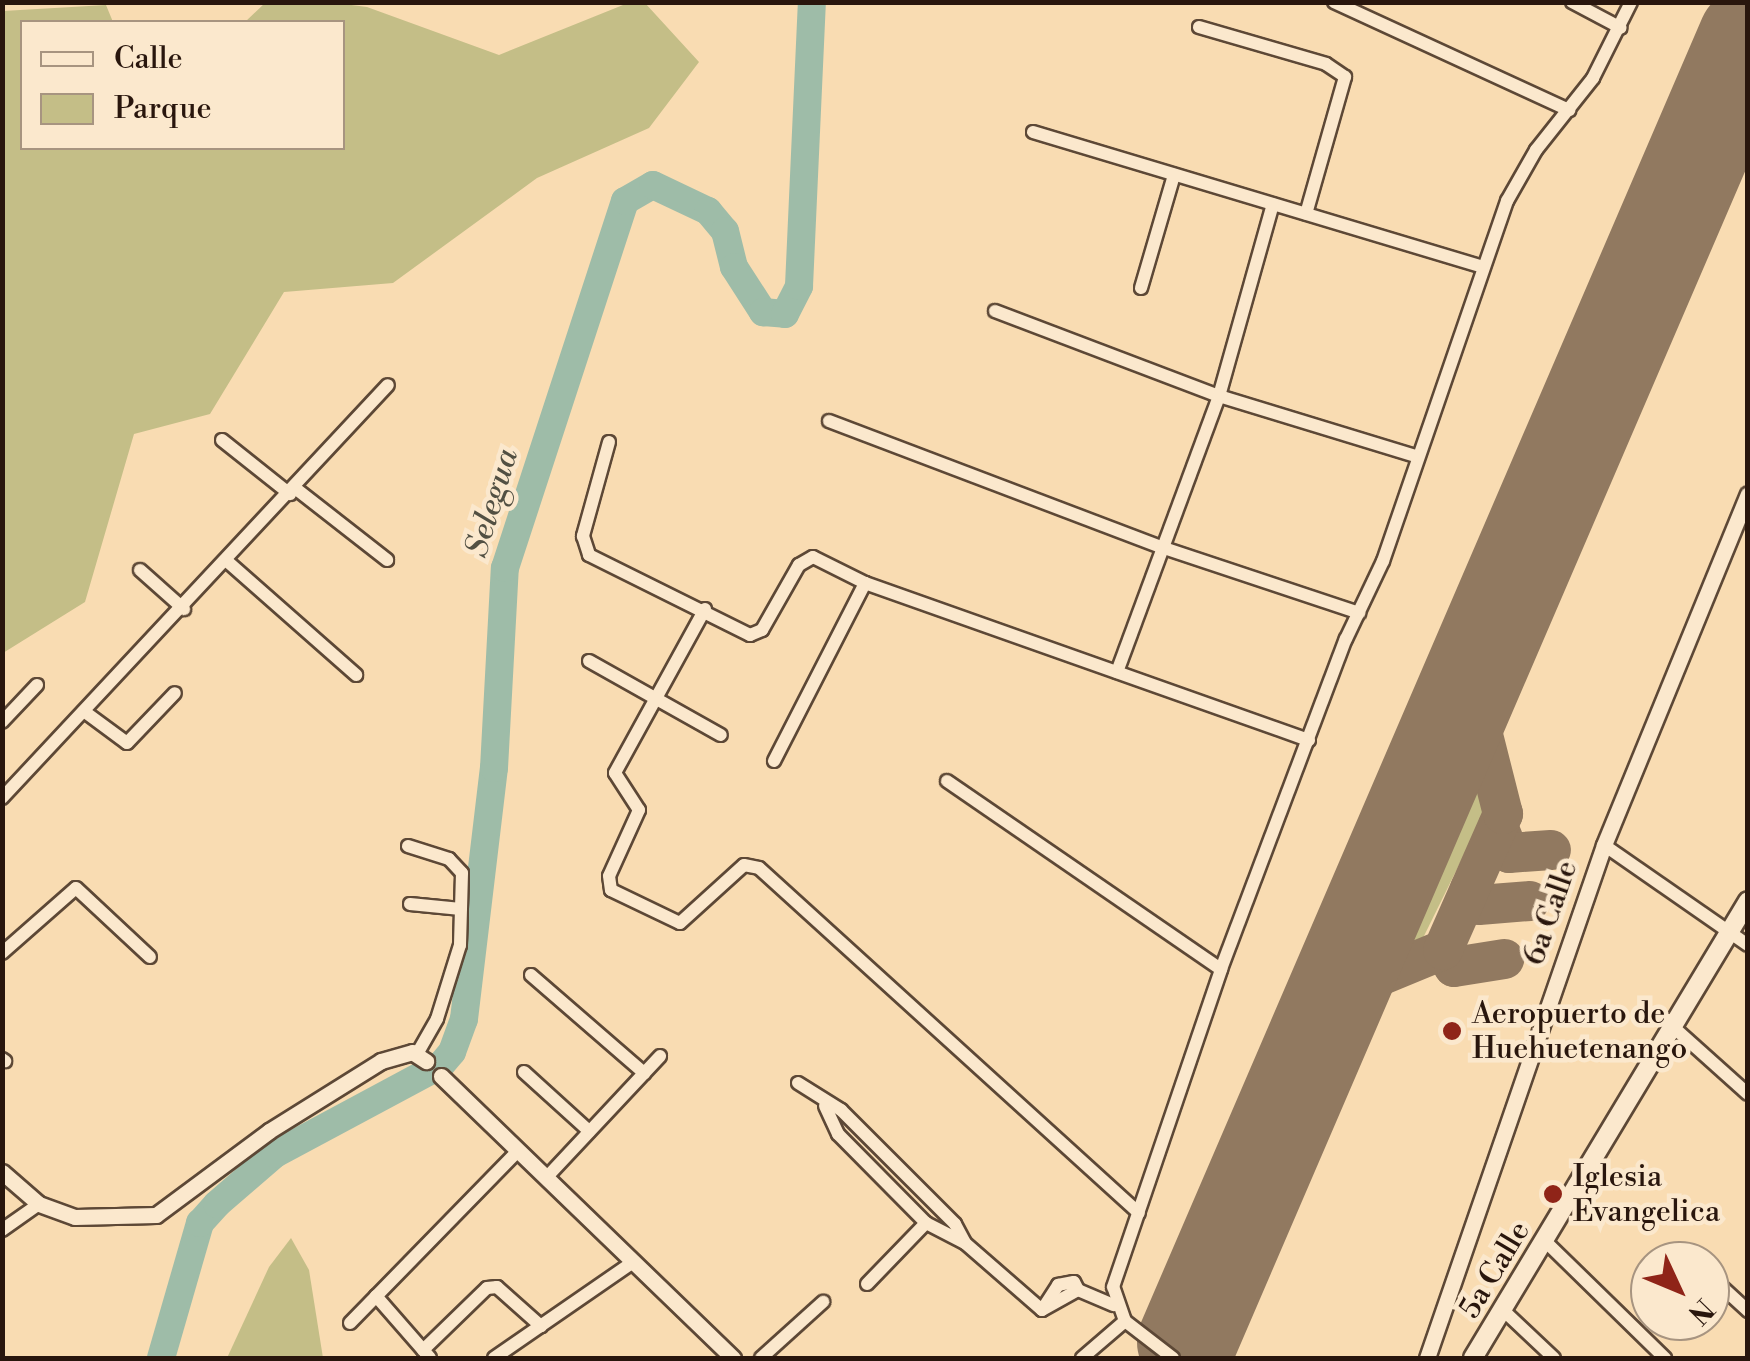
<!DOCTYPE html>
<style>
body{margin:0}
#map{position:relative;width:1750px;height:1361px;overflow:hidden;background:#f9dcb2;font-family:"Libre Bodoni",serif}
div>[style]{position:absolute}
.green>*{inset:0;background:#c4be87}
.river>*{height:28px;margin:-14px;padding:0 14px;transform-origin:14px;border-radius:14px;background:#9ebca8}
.taxiway>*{height:40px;margin:-20px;padding:0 20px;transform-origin:20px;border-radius:20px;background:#917960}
.runway>*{height:100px;margin:-50px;padding:0 50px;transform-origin:50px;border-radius:50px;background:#917960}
.roads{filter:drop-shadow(2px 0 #5d4836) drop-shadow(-2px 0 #5d4836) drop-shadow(0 2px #5d4836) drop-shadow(0 -2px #5d4836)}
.minor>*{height:12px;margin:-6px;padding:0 6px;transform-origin:6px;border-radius:6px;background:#fbe8cd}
.tertiary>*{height:15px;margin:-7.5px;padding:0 7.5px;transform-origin:7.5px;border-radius:7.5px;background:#fbe8cd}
.secondary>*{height:18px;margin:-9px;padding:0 9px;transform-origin:9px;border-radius:9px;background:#fbe8cd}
.dots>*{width:28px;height:28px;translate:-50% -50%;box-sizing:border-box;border:5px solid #fbe8cd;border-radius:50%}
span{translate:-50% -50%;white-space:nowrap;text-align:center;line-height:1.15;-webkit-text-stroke:9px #fbe8cd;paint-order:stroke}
.street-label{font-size:30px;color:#29160d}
.poi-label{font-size:30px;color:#29160d}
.left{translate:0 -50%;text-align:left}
.water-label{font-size:32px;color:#525043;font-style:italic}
.frame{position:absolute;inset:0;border:5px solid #29160d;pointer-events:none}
.legend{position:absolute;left:20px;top:20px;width:325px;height:130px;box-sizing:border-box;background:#fbe8cd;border:2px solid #a79480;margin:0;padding:12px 18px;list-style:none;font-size:30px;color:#29160d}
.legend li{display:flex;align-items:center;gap:20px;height:50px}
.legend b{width:50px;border:2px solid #a79480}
.north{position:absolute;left:1630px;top:1241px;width:100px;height:100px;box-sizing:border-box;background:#fbe8cd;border:2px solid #a79480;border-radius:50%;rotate:134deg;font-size:28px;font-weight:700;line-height:40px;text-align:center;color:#29160d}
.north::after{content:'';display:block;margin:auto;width:35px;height:45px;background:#8f2418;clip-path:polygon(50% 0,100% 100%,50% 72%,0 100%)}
</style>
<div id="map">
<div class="green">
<div style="clip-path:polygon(336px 3px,367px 7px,499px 55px,628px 3px,645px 3px,699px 62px,649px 128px,537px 178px,393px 283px,284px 292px,210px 414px,134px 434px,85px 602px,3px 653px,3px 11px,106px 5px,113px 22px,22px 22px,22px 148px,342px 148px,342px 22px,245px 22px,265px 3px)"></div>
<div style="clip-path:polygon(1462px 754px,1482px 771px,1488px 806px,1423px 938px,1406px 951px,1377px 955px,1373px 949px)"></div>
<div style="clip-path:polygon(291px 1238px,309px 1270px,323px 1358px,227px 1358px,269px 1267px)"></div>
</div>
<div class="river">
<div style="left:161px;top:1358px;width:141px;rotate:-73.9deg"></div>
<div style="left:200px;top:1223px;width:25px;rotate:-48deg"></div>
<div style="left:217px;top:1204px;width:77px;rotate:-40.8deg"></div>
<div style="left:275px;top:1154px;width:188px;rotate:-28.2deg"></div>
<div style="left:441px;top:1065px;width:17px;rotate:-50deg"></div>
<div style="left:452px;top:1052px;width:35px;rotate:-70deg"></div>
<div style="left:464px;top:1019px;width:253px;rotate:-83.2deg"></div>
<div style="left:494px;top:768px;width:200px;rotate:-86.9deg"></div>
<div style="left:505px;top:568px;width:386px;rotate:-71.9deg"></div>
<div style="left:625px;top:201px;width:32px;rotate:-30deg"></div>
<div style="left:653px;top:185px;width:61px;rotate:25.3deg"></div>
<div style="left:708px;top:211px;width:26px;rotate:50deg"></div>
<div style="left:725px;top:231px;width:37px;rotate:76deg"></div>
<div style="left:734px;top:267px;width:54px;rotate:57.2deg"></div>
<div style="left:763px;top:312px;width:22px;rotate:5deg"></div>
<div style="left:785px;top:314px;width:31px;rotate:-63deg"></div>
<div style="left:799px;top:286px;width:284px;rotate:-87.4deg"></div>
</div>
<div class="taxiway">
<div style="left:1498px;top:826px;width:29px;rotate:68deg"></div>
<div style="left:1509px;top:853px;width:42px;rotate:-4.1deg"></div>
<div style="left:1470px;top:889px;width:18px;rotate:61deg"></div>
<div style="left:1479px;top:905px;width:51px;rotate:-4.5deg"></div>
<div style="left:1443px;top:950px;width:20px;rotate:57deg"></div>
<div style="left:1454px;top:967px;width:51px;rotate:-9.1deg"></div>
<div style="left:1336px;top:994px;width:116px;rotate:-22.4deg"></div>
<div style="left:1443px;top:950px;width:149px;rotate:-66.2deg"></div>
<div style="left:1503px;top:814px;width:134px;rotate:-104.2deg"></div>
</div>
<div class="runway">
<div style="left:1187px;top:1342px;width:1420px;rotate:-66.72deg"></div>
</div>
<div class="roads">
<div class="minor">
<div style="left:1334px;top:2px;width:259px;rotate:24.7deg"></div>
<div style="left:1572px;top:2px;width:55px;rotate:28deg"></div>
<div style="left:1199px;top:27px;width:132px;rotate:16.2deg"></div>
<div style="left:1326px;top:64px;width:23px;rotate:34deg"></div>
<div style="left:1345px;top:77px;width:142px;rotate:105.9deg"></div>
<div style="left:1033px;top:132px;width:470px;rotate:16.7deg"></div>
<div style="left:1141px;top:288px;width:118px;rotate:-73.7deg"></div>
<div style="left:995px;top:311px;width:240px;rotate:20.8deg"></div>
<div style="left:1219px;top:396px;width:208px;rotate:17deg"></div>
<div style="left:829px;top:421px;width:355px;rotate:20.8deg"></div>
<div style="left:1161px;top:547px;width:209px;rotate:18.4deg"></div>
<div style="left:222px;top:440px;width:87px;rotate:38.5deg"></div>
<div style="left:609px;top:442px;width:98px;rotate:105.5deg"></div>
<div style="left:583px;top:536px;width:20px;rotate:72deg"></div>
<div style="left:589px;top:555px;width:180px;rotate:26.4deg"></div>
<div style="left:750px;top:635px;width:13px;rotate:-23deg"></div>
<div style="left:762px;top:630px;width:75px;rotate:-60.4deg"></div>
<div style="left:799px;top:565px;width:16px;rotate:-30deg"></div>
<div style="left:813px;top:557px;width:58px;rotate:26.6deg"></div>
<div style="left:865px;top:583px;width:471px;rotate:19.5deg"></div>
<div style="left:295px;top:488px;width:117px;rotate:38deg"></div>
<div style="left:228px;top:562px;width:171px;rotate:41.4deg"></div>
<div style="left:140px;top:570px;width:59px;rotate:41.6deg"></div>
<div style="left:705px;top:609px;width:187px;rotate:118.8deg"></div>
<div style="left:615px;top:773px;width:44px;rotate:57deg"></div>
<div style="left:639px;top:810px;width:72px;rotate:114.4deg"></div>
<div style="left:609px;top:876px;width:14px;rotate:82deg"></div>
<div style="left:611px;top:890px;width:76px;rotate:25.6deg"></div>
<div style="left:680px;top:923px;width:86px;rotate:-42.2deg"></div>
<div style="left:744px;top:865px;width:15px;rotate:11deg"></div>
<div style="left:759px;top:868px;width:513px;rotate:42.24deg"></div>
<div style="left:589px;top:661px;width:151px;rotate:29.3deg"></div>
<div style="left:1117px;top:672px;width:294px;rotate:-69.7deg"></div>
<div style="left:1219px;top:396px;width:199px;rotate:-74.3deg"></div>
<div style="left:85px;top:712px;width:52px;rotate:36.4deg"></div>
<div style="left:127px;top:743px;width:69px;rotate:-46.2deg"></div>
<div style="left:2px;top:722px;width:51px;rotate:-46.6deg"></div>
<div style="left:774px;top:761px;width:200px;rotate:-62.9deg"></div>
<div style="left:947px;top:781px;width:332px;rotate:34.5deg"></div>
<div style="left:2px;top:798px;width:565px;rotate:-46.94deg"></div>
<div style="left:1604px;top:845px;width:175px;rotate:34.8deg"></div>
<div style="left:408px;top:846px;width:43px;rotate:17.6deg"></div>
<div style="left:449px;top:859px;width:19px;rotate:47deg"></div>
<div style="left:462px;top:873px;width:72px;rotate:91.6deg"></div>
<div style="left:460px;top:945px;width:77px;rotate:107.3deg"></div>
<div style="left:437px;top:1019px;width:40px;rotate:119.7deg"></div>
<div style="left:410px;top:904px;width:51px;rotate:5.6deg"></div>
<div style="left:2px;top:953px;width:98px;rotate:-41.3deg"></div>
<div style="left:76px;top:888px;width:101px;rotate:43deg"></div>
<div style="left:531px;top:975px;width:150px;rotate:40.9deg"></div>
<div style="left:1671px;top:1025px;width:103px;rotate:41.9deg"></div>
<div style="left:2px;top:1059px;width:4px;rotate:34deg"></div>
<div style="left:524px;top:1072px;width:88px;rotate:42.2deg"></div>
<div style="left:798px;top:1083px;width:51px;rotate:32.1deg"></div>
<div style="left:841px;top:1110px;width:161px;rotate:45deg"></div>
<div style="left:955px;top:1224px;width:21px;rotate:62deg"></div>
<div style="left:965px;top:1243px;width:102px;rotate:41deg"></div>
<div style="left:1042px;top:1310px;width:41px;rotate:-29.1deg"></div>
<div style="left:1078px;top:1290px;width:39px;rotate:23deg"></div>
<div style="left:825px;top:1106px;width:31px;rotate:65deg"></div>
<div style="left:838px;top:1134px;width:125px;rotate:45.3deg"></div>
<div style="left:926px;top:1223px;width:44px;rotate:27.1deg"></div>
<div style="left:546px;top:1178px;width:167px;rotate:-46.9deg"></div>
<div style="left:2px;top:1230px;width:45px;rotate:-35.1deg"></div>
<div style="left:1545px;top:1241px;width:168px;rotate:44.3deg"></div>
<div style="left:1710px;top:1276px;width:52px;rotate:42.6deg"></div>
<div style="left:867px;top:1284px;width:85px;rotate:-46deg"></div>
<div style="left:376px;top:1296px;width:82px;rotate:48.9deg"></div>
<div style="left:1042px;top:1310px;width:30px;rotate:-57deg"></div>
<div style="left:1058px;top:1285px;width:16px;rotate:-11deg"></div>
<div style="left:1074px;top:1282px;width:9px;rotate:63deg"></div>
<div style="left:1503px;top:1310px;width:70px;rotate:43.3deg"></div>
<div style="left:350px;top:1323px;width:240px;rotate:-45.7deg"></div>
<div style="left:423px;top:1350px;width:89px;rotate:-44.1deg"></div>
<div style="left:487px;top:1288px;width:10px;rotate:-6deg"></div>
<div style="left:497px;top:1287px;width:59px;rotate:41.6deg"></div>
<div style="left:494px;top:1358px;width:169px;rotate:-34.6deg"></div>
<div style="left:761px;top:1358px;width:84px;rotate:-42.1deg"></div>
<div style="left:1082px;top:1358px;width:57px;rotate:-40.7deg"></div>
<div style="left:1173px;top:1358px;width:61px;rotate:-142.4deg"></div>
<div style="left:1125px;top:1321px;width:36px;rotate:-109deg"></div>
<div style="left:1113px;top:1287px;width:336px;rotate:-71.2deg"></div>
<div style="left:1221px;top:969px;width:353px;rotate:-69.3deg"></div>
<div style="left:1346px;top:639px;width:86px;rotate:-64.6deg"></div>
<div style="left:1383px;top:561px;width:381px;rotate:-71deg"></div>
<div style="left:1507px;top:201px;width:59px;rotate:-60.4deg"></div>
<div style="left:1536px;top:150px;width:92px;rotate:-51.6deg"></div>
<div style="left:1593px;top:78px;width:85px;rotate:-63.4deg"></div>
</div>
<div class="tertiary">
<div style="left:441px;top:1076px;width:406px;rotate:44deg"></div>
<div style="left:2px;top:1172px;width:49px;rotate:40.9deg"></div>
<div style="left:39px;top:1204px;width:38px;rotate:20deg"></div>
<div style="left:75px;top:1217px;width:81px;rotate:-1.4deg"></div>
<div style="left:156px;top:1215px;width:141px;rotate:-36.6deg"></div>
<div style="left:269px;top:1131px;width:132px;rotate:-32deg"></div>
<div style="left:381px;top:1061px;width:32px;rotate:-16deg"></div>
<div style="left:412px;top:1052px;width:17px;rotate:33deg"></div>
<div style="left:1427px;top:1358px;width:543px;rotate:-70.96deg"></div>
<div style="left:1604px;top:845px;width:379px;rotate:-67.7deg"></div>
</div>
<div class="secondary">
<div style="left:1473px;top:1358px;width:533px;rotate:-58.96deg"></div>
</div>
</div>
<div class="dots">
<div style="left:1452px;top:1031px;background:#8f2418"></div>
<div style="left:1553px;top:1194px;background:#8f2418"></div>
</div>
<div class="street-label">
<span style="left:1551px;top:913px;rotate:-71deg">6a Calle</span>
<span style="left:1495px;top:1270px;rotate:-59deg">5a Calle</span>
</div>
<div class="poi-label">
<span class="left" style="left:1472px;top:1031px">Aeropuerto de<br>Huehuetenango</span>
<span class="left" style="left:1573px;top:1194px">Iglesia<br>Evangelica</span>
</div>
<div class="water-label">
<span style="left:492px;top:503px;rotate:-73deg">Selegua</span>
</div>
<div class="frame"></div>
<ul class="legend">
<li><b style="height:12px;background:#fbe8cd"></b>Calle</li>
<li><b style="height:28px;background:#c4be87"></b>Parque</li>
</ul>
<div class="north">N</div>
</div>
